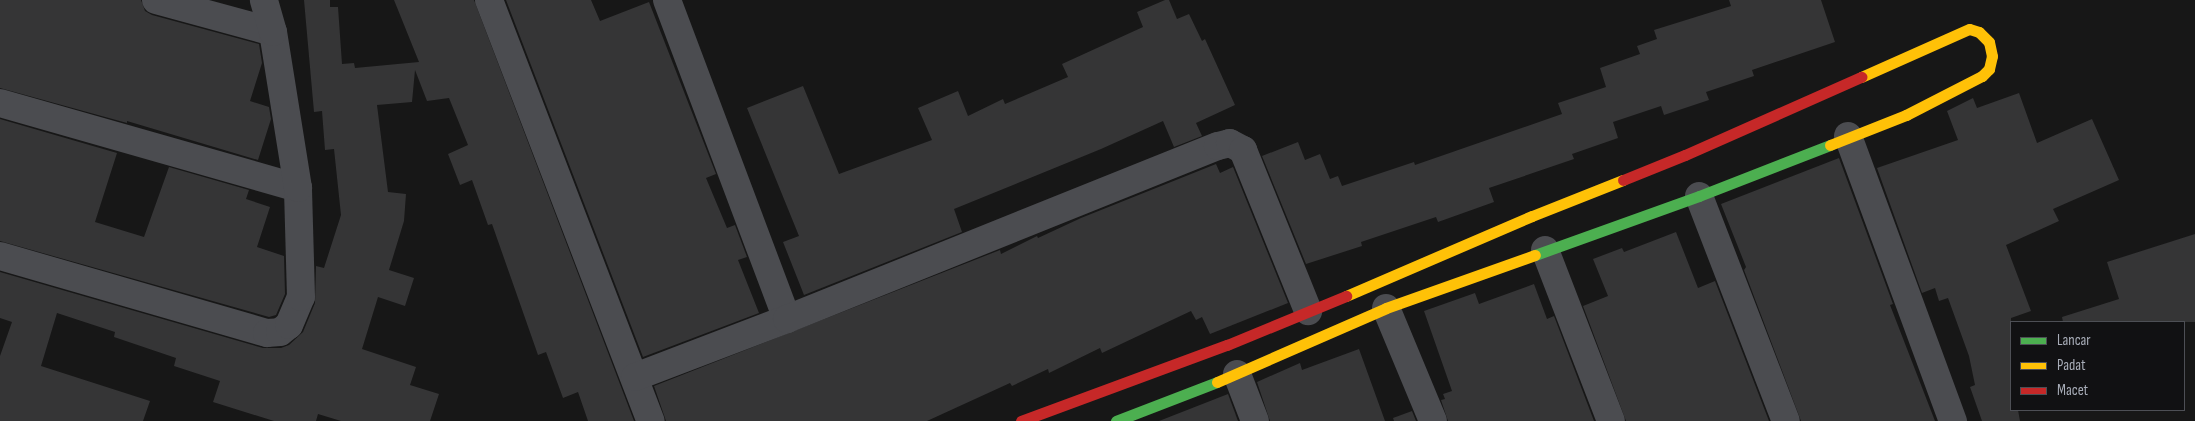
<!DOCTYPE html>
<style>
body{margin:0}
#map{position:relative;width:2195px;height:421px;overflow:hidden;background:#171717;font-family:"Sofia Sans Condensed",sans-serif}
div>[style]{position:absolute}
.building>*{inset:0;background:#353536}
.street>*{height:28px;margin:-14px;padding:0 14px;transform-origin:14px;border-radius:14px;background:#4b4c50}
.fast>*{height:11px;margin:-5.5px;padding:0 5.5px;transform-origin:5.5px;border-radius:5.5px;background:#4caf50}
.slow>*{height:11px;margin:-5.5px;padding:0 5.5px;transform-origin:5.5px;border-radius:5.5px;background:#ffc107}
.jam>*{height:11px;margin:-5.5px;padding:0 5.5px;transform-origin:5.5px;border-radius:5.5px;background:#c62828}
span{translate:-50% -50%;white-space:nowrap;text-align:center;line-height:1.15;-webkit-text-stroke:4px #111113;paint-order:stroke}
.legend{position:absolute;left:2010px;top:321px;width:175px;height:90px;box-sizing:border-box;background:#111113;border:1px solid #4d4f55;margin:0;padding:6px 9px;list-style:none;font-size:15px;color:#a8adb8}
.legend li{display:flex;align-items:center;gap:10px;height:25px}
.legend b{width:25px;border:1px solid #4d4f55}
</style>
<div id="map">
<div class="building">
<div style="clip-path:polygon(0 0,141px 0,145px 11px,152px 15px,259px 44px,262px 63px,250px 101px,269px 107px,271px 119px,258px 160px,127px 121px,127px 123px,0 88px)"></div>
<div style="clip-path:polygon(304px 0,330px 0,330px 7px,338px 7px,342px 64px,354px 63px,355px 68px,419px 62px,394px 0,474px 0,634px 421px,588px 421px,578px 392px,563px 398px,546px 352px,538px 355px,492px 224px,488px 225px,472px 180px,460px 185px,448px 154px,468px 145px,449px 98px,427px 101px,415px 70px,412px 102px,377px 105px,388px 192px,406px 194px,404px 221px,389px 270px,414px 278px,405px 306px,378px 297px,362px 349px,416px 367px,410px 385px,439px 394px,430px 421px,341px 421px,318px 414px,316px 421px,274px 421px,213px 402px,220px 381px,174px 366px,176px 358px,114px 337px,115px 332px,57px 313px,41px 366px,150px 401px,143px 421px,0 421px,0 356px,12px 322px,0 318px,0 272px,263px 348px,281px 348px,289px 345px,303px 332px,315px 303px,316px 266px,324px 268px,341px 215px,334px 149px,325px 150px,322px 111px,314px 112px)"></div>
<div style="clip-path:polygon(506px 0,591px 0,600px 21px,649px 2px,716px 174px,706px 178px,727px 228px,735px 225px,747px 257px,738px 260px,759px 313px,643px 357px)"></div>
<div style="clip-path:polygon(1165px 0,1169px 0,1177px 19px,1189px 14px,1202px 41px,1205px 39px,1235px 105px,1196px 123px,1202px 136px,1174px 147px,1163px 121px,1101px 149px,954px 209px,962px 232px,804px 295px,783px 242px,799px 236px,747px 108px,803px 86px,839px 174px,932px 140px,918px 108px,958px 91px,968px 116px,1003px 99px,1005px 104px,1068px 77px,1062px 64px,1143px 27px,1137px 12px)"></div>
<div style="clip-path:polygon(1729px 0,1821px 0,1835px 42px,1752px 70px,1754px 76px,1706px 92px,1709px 100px,1664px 115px,1661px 106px,1613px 122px,1618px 138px,1572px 154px,1574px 159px,1489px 188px,1494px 202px,1438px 222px,1436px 217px,1361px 242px,1362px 246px,1306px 264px,1262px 156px,1298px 142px,1305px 160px,1320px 154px,1330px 179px,1338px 176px,1342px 186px,1414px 162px,1415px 165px,1562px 114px,1558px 103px,1606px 87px,1600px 68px,1640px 54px,1637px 46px,1657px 39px,1654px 30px,1731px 6px)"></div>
<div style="clip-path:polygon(2019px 93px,2037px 143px,2092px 119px,2119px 180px,2053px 209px,2059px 221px,2006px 245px,2031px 311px,2011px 318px,2011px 410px,2018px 410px,2020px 421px,1982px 421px,1970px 387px,1975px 385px,1969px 356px,1948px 298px,1939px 301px,1935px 288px,1922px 293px,1877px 168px,1958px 140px,1947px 111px,1973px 98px,1977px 108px)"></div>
<div style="clip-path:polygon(0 119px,117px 153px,95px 222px,144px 237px,169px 167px,249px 190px,246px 199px,270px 207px,257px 247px,284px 256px,285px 294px,276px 315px,269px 317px,0 241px)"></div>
<div style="clip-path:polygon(1839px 158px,1893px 304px,1890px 305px,1935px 421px,1801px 421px,1744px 270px,1746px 267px,1721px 204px)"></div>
<div style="clip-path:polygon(1216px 164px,1220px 173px,1233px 167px,1288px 303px,1210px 334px,1202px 317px,1196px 320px,1191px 311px,1102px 353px,1100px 348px,1049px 373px,1048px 369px,1012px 386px,1010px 383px,927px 421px,666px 421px,654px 386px,1000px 250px,1001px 254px,1037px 236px,1038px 238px,1081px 218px)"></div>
<div style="clip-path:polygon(1676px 232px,1698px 288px,1715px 281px,1769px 421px,1626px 421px,1583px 306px,1608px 296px,1593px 259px,1622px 248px,1624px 252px)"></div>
<div style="clip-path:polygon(2195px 234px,2195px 322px,2063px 322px,2062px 317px,2119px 299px,2107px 262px)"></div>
<div style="clip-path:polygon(1534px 284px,1547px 319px,1554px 316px,1594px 421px,1448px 421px,1441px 400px,1445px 399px,1443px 394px,1452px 391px,1424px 311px,1475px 293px,1479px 304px)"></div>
<div style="clip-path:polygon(1359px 349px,1385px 421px,1270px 421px,1257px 382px,1300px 363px,1302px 370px)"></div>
<div style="clip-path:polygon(1228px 394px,1238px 421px,1159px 421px)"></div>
<div style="clip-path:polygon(1412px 411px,1416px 421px,1394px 421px,1393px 418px)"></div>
</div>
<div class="street">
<div style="left:156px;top:0;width:121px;rotate:15.3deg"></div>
<div style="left:489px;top:0;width:451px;rotate:69deg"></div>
<div style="left:667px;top:0;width:341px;rotate:69.4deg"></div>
<div style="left:0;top:103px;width:310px;rotate:15.9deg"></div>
<div style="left:1848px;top:136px;width:304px;rotate:69.8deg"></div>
<div style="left:1699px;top:196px;width:241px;rotate:68.9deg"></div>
<div style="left:1545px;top:250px;width:183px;rotate:68.9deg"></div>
<div style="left:0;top:256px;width:278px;rotate:16.1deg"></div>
<div style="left:267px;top:333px;width:13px;rotate:-4deg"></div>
<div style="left:280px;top:332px;width:11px;rotate:-38deg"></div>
<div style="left:289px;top:325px;width:30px;rotate:-67deg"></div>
<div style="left:301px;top:297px;width:109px;rotate:-91.6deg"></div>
<div style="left:298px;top:188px;width:158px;rotate:-99.1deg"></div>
<div style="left:273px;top:32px;width:33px;rotate:-106deg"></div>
<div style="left:1386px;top:308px;width:122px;rotate:67.4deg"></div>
<div style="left:1237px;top:374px;width:50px;rotate:69deg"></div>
<div style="left:635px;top:377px;width:163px;rotate:-20.9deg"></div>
<div style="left:787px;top:319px;width:464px;rotate:-21.9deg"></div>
<div style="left:1218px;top:146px;width:12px;rotate:-14deg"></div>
<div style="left:1230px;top:143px;width:15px;rotate:28deg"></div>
<div style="left:1243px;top:150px;width:174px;rotate:68deg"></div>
</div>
<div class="fast">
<div style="left:1535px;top:255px;width:174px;rotate:-19.8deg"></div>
<div style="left:1699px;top:196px;width:141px;rotate:-21.3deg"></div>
<div style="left:1116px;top:421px;width:108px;rotate:-21.1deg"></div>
</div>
<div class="slow">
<div style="left:1830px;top:145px;width:82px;rotate:-21.5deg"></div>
<div style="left:1906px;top:115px;width:85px;rotate:-27.2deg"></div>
<div style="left:1982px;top:76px;width:10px;rotate:-45deg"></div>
<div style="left:1989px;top:69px;width:13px;rotate:-77deg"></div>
<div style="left:1992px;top:56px;width:14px;rotate:-102deg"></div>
<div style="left:1989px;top:42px;width:14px;rotate:-135deg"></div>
<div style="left:1979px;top:32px;width:10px;rotate:-163deg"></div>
<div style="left:1969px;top:29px;width:118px;rotate:156deg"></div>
<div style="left:1346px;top:296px;width:202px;rotate:-23.3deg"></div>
<div style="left:1532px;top:216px;width:98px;rotate:-21.6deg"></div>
<div style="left:1217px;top:382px;width:184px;rotate:-23.6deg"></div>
<div style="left:1386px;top:308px;width:158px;rotate:-19.6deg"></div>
</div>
<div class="jam">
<div style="left:1623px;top:180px;width:67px;rotate:-22deg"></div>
<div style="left:1685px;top:155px;width:193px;rotate:-23.9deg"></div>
<div style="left:1021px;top:421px;width:220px;rotate:-20.3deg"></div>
<div style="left:1227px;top:345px;width:129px;rotate:-22.4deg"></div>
</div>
<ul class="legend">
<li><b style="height:6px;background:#4caf50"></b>Lancar</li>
<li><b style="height:6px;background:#ffc107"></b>Padat</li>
<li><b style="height:6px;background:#c62828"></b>Macet</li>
</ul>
</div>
